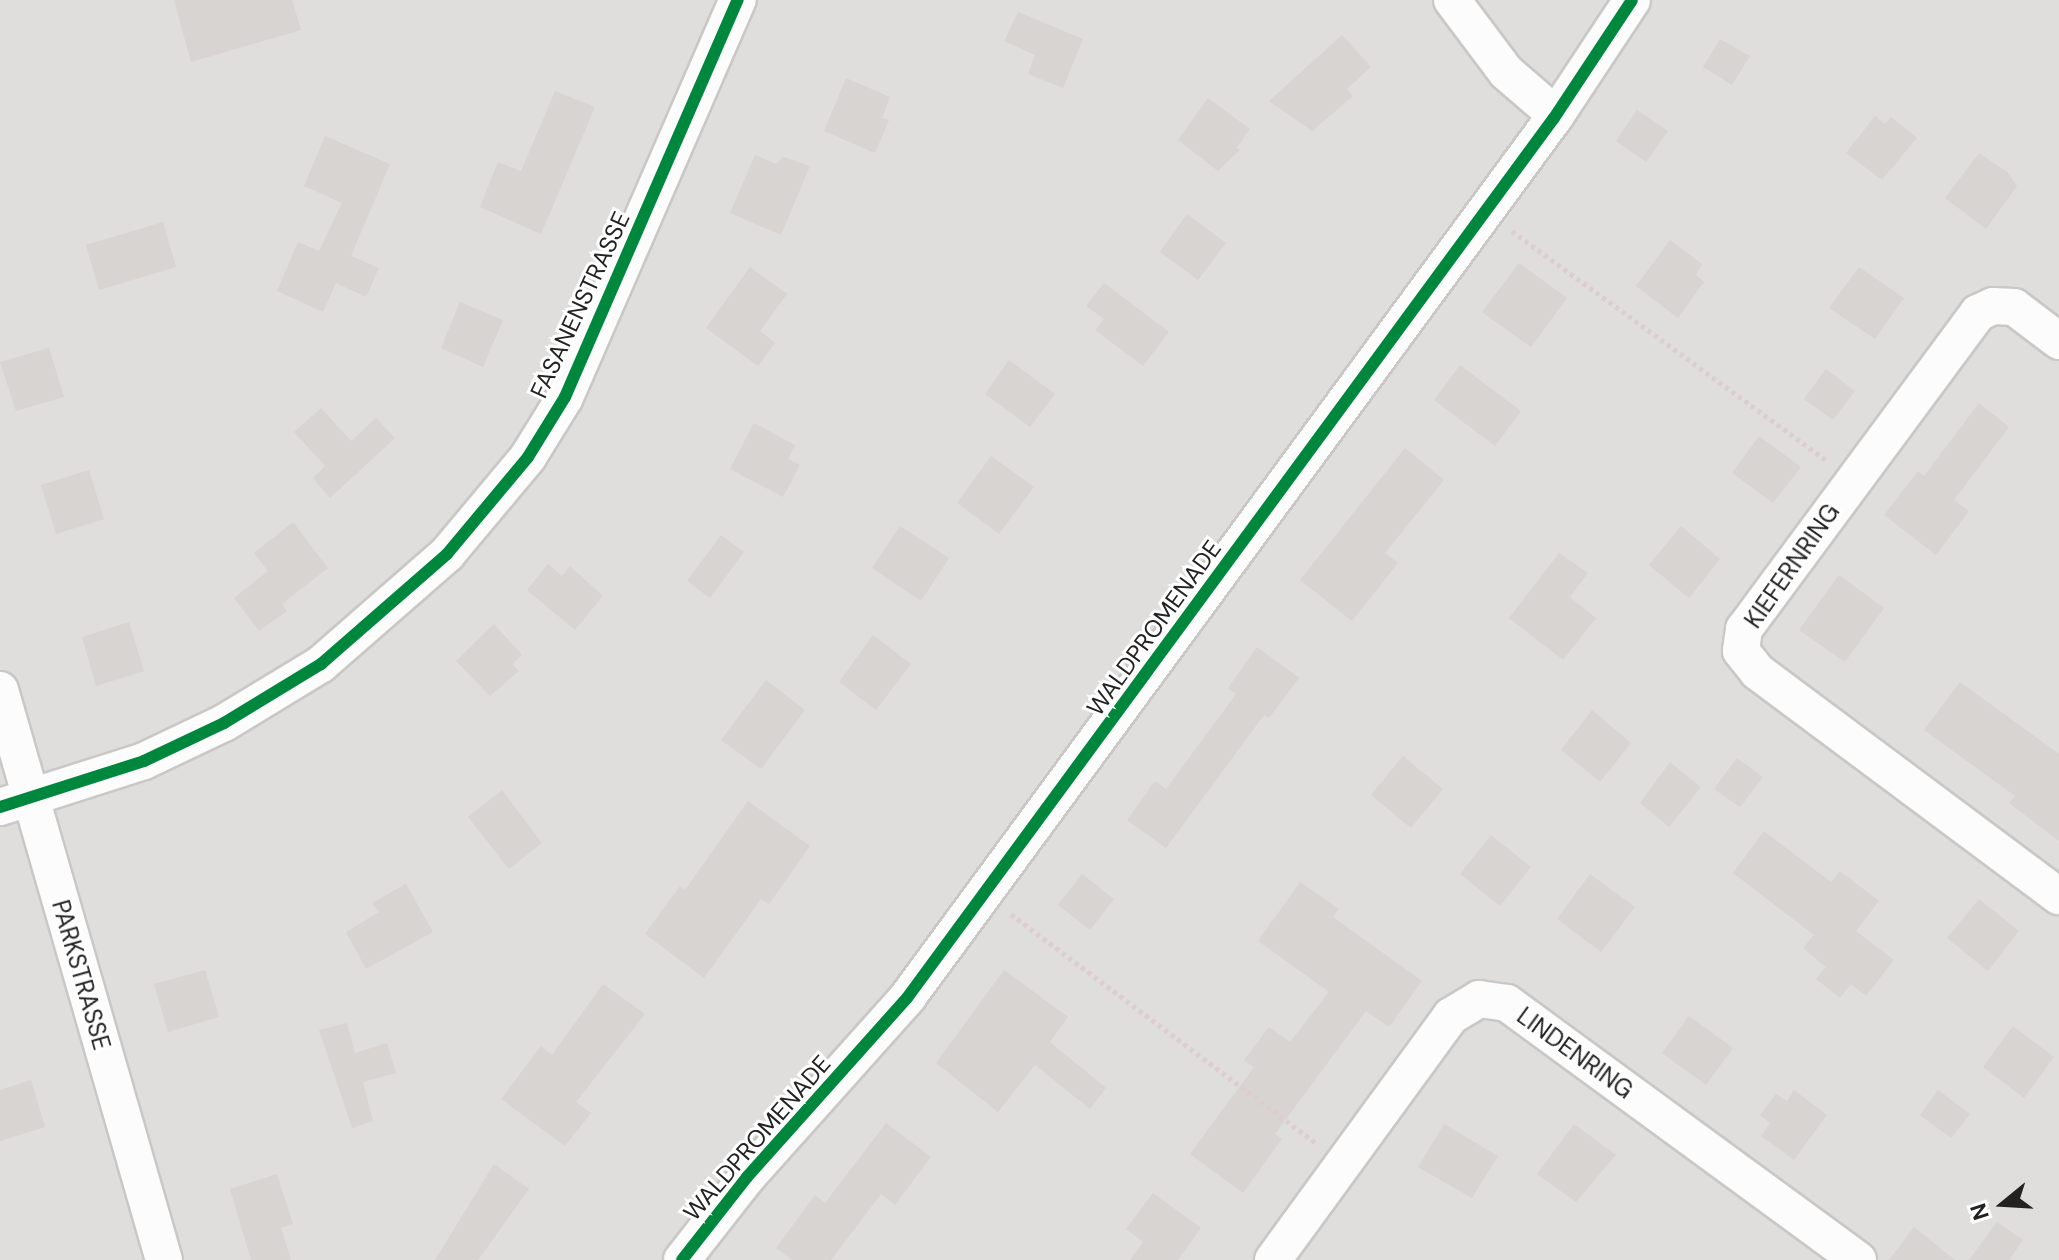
<!DOCTYPE html>
<style>
body{margin:0}
#map{position:relative;width:2059px;height:1260px;overflow:hidden;background:#f0eeeb;font-family:"DM Sans",sans-serif}
div>[style]{position:absolute}
.residential>*{inset:0;background:#dfdedc}
.building>*{inset:0;background:#d7d4d2}
.path>*{height:5px;margin-top:-2.5px;transform-origin:0;background:repeating-linear-gradient(90deg,#dccecd 0 4px,transparent 0 8px)}
.roads{filter:drop-shadow(2px 0 #c9c8c7) drop-shadow(-2px 0 #c9c8c7) drop-shadow(0 2px #c9c8c7) drop-shadow(0 -2px #c9c8c7)}
.minor>*{height:36px;margin:-18px;padding:0 18px;transform-origin:18px;border-radius:18px;background:#fdfcfc}
.cycleway>*{height:12px;margin:-6px;padding:0 6px;transform-origin:6px;border-radius:6px;background:#00873e}
span{translate:-50% -50%;white-space:nowrap;text-align:center;line-height:1.15;-webkit-text-stroke:6px #fff;paint-order:stroke}
.street-label{font-size:24px;color:#222}
.north{position:absolute;left:1963px;top:1164px;width:80px;height:80px;-webkit-text-stroke:6px #fff;paint-order:stroke;rotate:252deg;font-size:22px;font-weight:700;line-height:32px;text-align:center;color:#222}
.north::after{content:'';display:block;margin:auto;width:28px;height:36px;background:#222;clip-path:polygon(50% 0,100% 100%,50% 72%,0 100%)}
</style>
<div id="map">
<div class="residential">
<div style="clip-path:polygon(0 0,2059px 0,2059px 1260px,0 1260px)"></div>
</div>
<div class="building">
<div style="clip-path:polygon(174px 0,292px 0,301px 30px,191px 62px)"></div>
<div style="clip-path:polygon(1018px 12px,1083px 39px,1063px 88px,1028px 74px,1035px 55px,1004px 41px)"></div>
<div style="clip-path:polygon(1342px 35px,1371px 67px,1347px 89px,1353px 96px,1312px 131px,1269px 101px)"></div>
<div style="clip-path:polygon(1720px 39px,1750px 56px,1732px 85px,1703px 67px)"></div>
<div style="clip-path:polygon(846px 78px,890px 97px,882px 118px,889px 120px,875px 153px,824px 131px)"></div>
<div style="clip-path:polygon(555px 91px,595px 107px,541px 234px,480px 207px,498px 162px,521px 171px)"></div>
<div style="clip-path:polygon(1208px 98px,1250px 129px,1236px 148px,1240px 150px,1218px 171px,1178px 140px)"></div>
<div style="clip-path:polygon(1637px 110px,1668px 131px,1646px 162px,1616px 141px)"></div>
<div style="clip-path:polygon(1875px 116px,1885px 124px,1891px 117px,1917px 138px,1882px 180px,1846px 153px)"></div>
<div style="clip-path:polygon(325px 136px,390px 164px,351px 256px,379px 268px,366px 297px,336px 283px,323px 312px,277px 291px,298px 242px,319px 251px,342px 203px,304px 186px)"></div>
<div style="clip-path:polygon(1979px 153px,2007px 172px,2017px 186px,1986px 229px,1945px 198px)"></div>
<div style="clip-path:polygon(755px 155px,776px 164px,784px 157px,810px 166px,781px 235px,730px 213px)"></div>
<div style="clip-path:polygon(1187px 214px,1226px 243px,1198px 280px,1160px 252px)"></div>
<div style="clip-path:polygon(163px 222px,176px 267px,99px 290px,86px 245px)"></div>
<div style="clip-path:polygon(1670px 240px,1702px 264px,1696px 275px,1704px 282px,1678px 318px,1636px 286px)"></div>
<div style="clip-path:polygon(1519px 263px,1567px 298px,1531px 347px,1482px 312px)"></div>
<div style="clip-path:polygon(750px 267px,787px 294px,760px 331px,775px 343px,758px 366px,706px 328px)"></div>
<div style="clip-path:polygon(1859px 267px,1904px 298px,1875px 339px,1829px 308px)"></div>
<div style="clip-path:polygon(1104px 283px,1169px 332px,1143px 366px,1095px 330px,1104px 319px,1086px 306px)"></div>
<div style="clip-path:polygon(460px 302px,503px 320px,483px 367px,441px 348px)"></div>
<div style="clip-path:polygon(49px 348px,64px 397px,16px 411px,0 362px)"></div>
<div style="clip-path:polygon(1009px 360px,1055px 394px,1030px 427px,985px 394px)"></div>
<div style="clip-path:polygon(1460px 365px,1521px 411px,1495px 446px,1434px 400px)"></div>
<div style="clip-path:polygon(1826px 369px,1855px 391px,1833px 420px,1804px 399px)"></div>
<div style="clip-path:polygon(1979px 403px,2009px 427px,1954px 500px,1969px 511px,1936px 555px,1884px 515px,1918px 471px,1924px 476px)"></div>
<div style="clip-path:polygon(321px 408px,351px 441px,376px 418px,395px 438px,330px 498px,313px 478px,325px 466px,294px 432px)"></div>
<div style="clip-path:polygon(754px 423px,795px 445px,788px 459px,800px 465px,783px 497px,730px 469px)"></div>
<div style="clip-path:polygon(1759px 436px,1801px 467px,1773px 503px,1732px 473px)"></div>
<div style="clip-path:polygon(1405px 448px,1444px 480px,1385px 553px,1398px 563px,1352px 621px,1300px 580px)"></div>
<div style="clip-path:polygon(991px 456px,1034px 487px,999px 534px,957px 503px)"></div>
<div style="clip-path:polygon(89px 470px,104px 519px,56px 534px,41px 485px)"></div>
<div style="clip-path:polygon(293px 522px,328px 568px,282px 604px,287px 611px,259px 631px,234px 598px,268px 571px,254px 553px)"></div>
<div style="clip-path:polygon(900px 526px,949px 558px,921px 601px,872px 568px)"></div>
<div style="clip-path:polygon(1681px 526px,1720px 559px,1689px 598px,1649px 565px)"></div>
<div style="clip-path:polygon(721px 535px,744px 552px,710px 598px,687px 581px)"></div>
<div style="clip-path:polygon(1559px 553px,1588px 573px,1570px 597px,1596px 618px,1563px 660px,1509px 618px)"></div>
<div style="clip-path:polygon(548px 564px,562px 576px,570px 566px,603px 596px,575px 630px,527px 590px)"></div>
<div style="clip-path:polygon(1839px 575px,1884px 608px,1845px 662px,1799px 630px)"></div>
<div style="clip-path:polygon(129px 622px,144px 671px,96px 686px,82px 637px)"></div>
<div style="clip-path:polygon(494px 624px,522px 655px,512px 664px,519px 671px,490px 696px,456px 661px)"></div>
<div style="clip-path:polygon(873px 635px,911px 664px,876px 710px,839px 682px)"></div>
<div style="clip-path:polygon(1257px 647px,1299px 678px,1269px 718px,1264px 715px,1166px 848px,1127px 820px,1155px 781px,1166px 789px,1236px 694px,1228px 688px)"></div>
<div style="clip-path:polygon(766px 680px,805px 710px,761px 769px,721px 740px)"></div>
<div style="clip-path:polygon(1960px 682px,2059px 754px,2059px 841px,2009px 803px,2015px 796px,1924px 730px)"></div>
<div style="clip-path:polygon(1592px 710px,1631px 743px,1600px 782px,1561px 750px)"></div>
<div style="clip-path:polygon(1403px 756px,1443px 789px,1411px 828px,1371px 795px)"></div>
<div style="clip-path:polygon(1737px 758px,1763px 777px,1740px 807px,1714px 789px)"></div>
<div style="clip-path:polygon(1670px 762px,1701px 787px,1669px 827px,1640px 803px)"></div>
<div style="clip-path:polygon(502px 790px,542px 843px,509px 869px,468px 817px)"></div>
<div style="clip-path:polygon(748px 801px,810px 846px,769px 904px,761px 899px,704px 978px,645px 934px,680px 886px,685px 890px)"></div>
<div style="clip-path:polygon(1764px 831px,1831px 882px,1840px 871px,1879px 901px,1856px 931px,1894px 960px,1866px 996px,1851px 984px,1840px 998px,1816px 979px,1826px 967px,1803px 948px,1814px 935px,1733px 873px)"></div>
<div style="clip-path:polygon(1491px 835px,1531px 867px,1500px 906px,1460px 874px)"></div>
<div style="clip-path:polygon(1082px 874px,1114px 899px,1090px 930px,1058px 905px)"></div>
<div style="clip-path:polygon(1590px 874px,1635px 907px,1601px 952px,1557px 919px)"></div>
<div style="clip-path:polygon(1300px 882px,1339px 909px,1333px 917px,1422px 981px,1389px 1027px,1366px 1011px,1275px 1134px,1282px 1139px,1243px 1193px,1190px 1154px,1254px 1067px,1244px 1060px,1269px 1027px,1290px 1042px,1329px 992px,1258px 941px)"></div>
<div style="clip-path:polygon(406px 884px,433px 932px,366px 969px,346px 932px,379px 912px,372px 903px)"></div>
<div style="clip-path:polygon(1979px 899px,2019px 931px,1988px 971px,1947px 938px)"></div>
<div style="clip-path:polygon(205px 970px,219px 1017px,168px 1032px,154px 984px)"></div>
<div style="clip-path:polygon(1004px 970px,1068px 1017px,1050px 1042px,1106px 1088px,1090px 1109px,1035px 1065px,998px 1112px,936px 1063px)"></div>
<div style="clip-path:polygon(603px 984px,645px 1014px,576px 1102px,591px 1113px,565px 1146px,501px 1099px,541px 1046px,552px 1055px)"></div>
<div style="clip-path:polygon(1689px 1016px,1733px 1048px,1706px 1085px,1662px 1053px)"></div>
<div style="clip-path:polygon(347px 1023px,355px 1053px,387px 1043px,396px 1073px,363px 1082px,373px 1121px,352px 1128px,319px 1030px)"></div>
<div style="clip-path:polygon(2013px 1026px,2054px 1057px,2024px 1098px,1983px 1067px)"></div>
<div style="clip-path:polygon(31px 1080px,45px 1127px,0 1141px,0 1090px)"></div>
<div style="clip-path:polygon(1794px 1090px,1827px 1115px,1794px 1160px,1761px 1136px,1770px 1123px,1760px 1115px,1776px 1094px,1787px 1101px)"></div>
<div style="clip-path:polygon(1938px 1090px,1970px 1114px,1951px 1138px,1920px 1115px)"></div>
<div style="clip-path:polygon(886px 1123px,931px 1157px,895px 1205px,881px 1194px,831px 1260px,792px 1260px,776px 1248px,815px 1195px,825px 1203px)"></div>
<div style="clip-path:polygon(1444px 1124px,1498px 1156px,1472px 1198px,1418px 1167px)"></div>
<div style="clip-path:polygon(1574px 1124px,1616px 1155px,1576px 1202px,1537px 1174px)"></div>
<div style="clip-path:polygon(494px 1164px,529px 1189px,478px 1260px,435px 1260px)"></div>
<div style="clip-path:polygon(277px 1174px,293px 1224px,281px 1228px,291px 1260px,251px 1260px,230px 1189px)"></div>
<div style="clip-path:polygon(1153px 1193px,1201px 1228px,1178px 1260px,1130px 1260px,1143px 1242px,1126px 1229px)"></div>
<div style="clip-path:polygon(1997px 1222px,2023px 1240px,2009px 1260px,1969px 1260px)"></div>
<div style="clip-path:polygon(1914px 1227px,1955px 1260px,1889px 1260px)"></div>
</div>
<div class="path">
<div style="left:1512px;top:231px;width:390px;rotate:36.1deg"></div>
<div style="left:1011px;top:914px;width:381px;rotate:36.9deg"></div>
</div>
<div class="roads">
<div class="minor">
<div style="left:1452px;top:0;width:90px;rotate:53.1deg"></div>
<div style="left:1506px;top:72px;width:66px;rotate:40.7deg"></div>
<div style="left:2059px;top:341px;width:56px;rotate:-142.9deg"></div>
<div style="left:2014px;top:307px;width:21px;rotate:-177deg"></div>
<div style="left:1993px;top:306px;width:17px;rotate:155deg"></div>
<div style="left:1978px;top:313px;width:393px;rotate:126.5deg"></div>
<div style="left:1744px;top:629px;width:22px;rotate:98deg"></div>
<div style="left:1741px;top:651px;width:27px;rotate:51deg"></div>
<div style="left:1758px;top:672px;width:375px;rotate:36.7deg"></div>
<div style="left:0;top:690px;width:593px;rotate:73.95deg"></div>
<div style="left:0;top:807px;width:151px;rotate:-17.7deg"></div>
<div style="left:144px;top:761px;width:89px;rotate:-25.4deg"></div>
<div style="left:224px;top:723px;width:114px;rotate:-31.3deg"></div>
<div style="left:321px;top:664px;width:167px;rotate:-41.1deg"></div>
<div style="left:447px;top:554px;width:126px;rotate:-50.1deg"></div>
<div style="left:528px;top:457px;width:70px;rotate:-58.3deg"></div>
<div style="left:565px;top:397px;width:433px;rotate:-66.5deg"></div>
<div style="left:682px;top:1260px;width:105px;rotate:-51.9deg"></div>
<div style="left:747px;top:1177px;width:240px;rotate:-48.2deg"></div>
<div style="left:907px;top:998px;width:1092px;rotate:-53.68deg"></div>
<div style="left:1554px;top:118px;width:141px;rotate:-56.5deg"></div>
<div style="left:1273px;top:1260px;width:302px;rotate:-53.9deg"></div>
<div style="left:1451px;top:1016px;width:33px;rotate:-31deg"></div>
<div style="left:1479px;top:999px;width:28px;rotate:8deg"></div>
<div style="left:1507px;top:1003px;width:435px;rotate:36.2deg"></div>
</div>
</div>
<div class="cycleway">
<div style="left:0;top:807px;width:151px;rotate:-17.7deg"></div>
<div style="left:144px;top:761px;width:89px;rotate:-25.4deg"></div>
<div style="left:224px;top:723px;width:114px;rotate:-31.3deg"></div>
<div style="left:321px;top:664px;width:167px;rotate:-41.1deg"></div>
<div style="left:447px;top:554px;width:126px;rotate:-50.1deg"></div>
<div style="left:528px;top:457px;width:70px;rotate:-58.3deg"></div>
<div style="left:565px;top:397px;width:433px;rotate:-66.5deg"></div>
<div style="left:682px;top:1260px;width:105px;rotate:-51.9deg"></div>
<div style="left:747px;top:1177px;width:240px;rotate:-48.2deg"></div>
<div style="left:907px;top:998px;width:1092px;rotate:-53.68deg"></div>
<div style="left:1554px;top:118px;width:141px;rotate:-56.5deg"></div>
</div>
<div class="street-label">
<span style="left:580px;top:305px;rotate:-65deg">FASANENSTRASSE</span>
<span style="left:1792px;top:566px;rotate:-55deg">KIEFERNRING</span>
<span style="left:1154px;top:628px;rotate:-54deg">WALDPROMENADE</span>
<span style="left:81px;top:975px;rotate:74deg">PARKSTRASSE</span>
<span style="left:1575px;top:1053px;rotate:36deg">LINDENRING</span>
<span style="left:757px;top:1138px;rotate:-49deg">WALDPROMENADE</span>
</div>
<div class="north">N</div>
</div>
